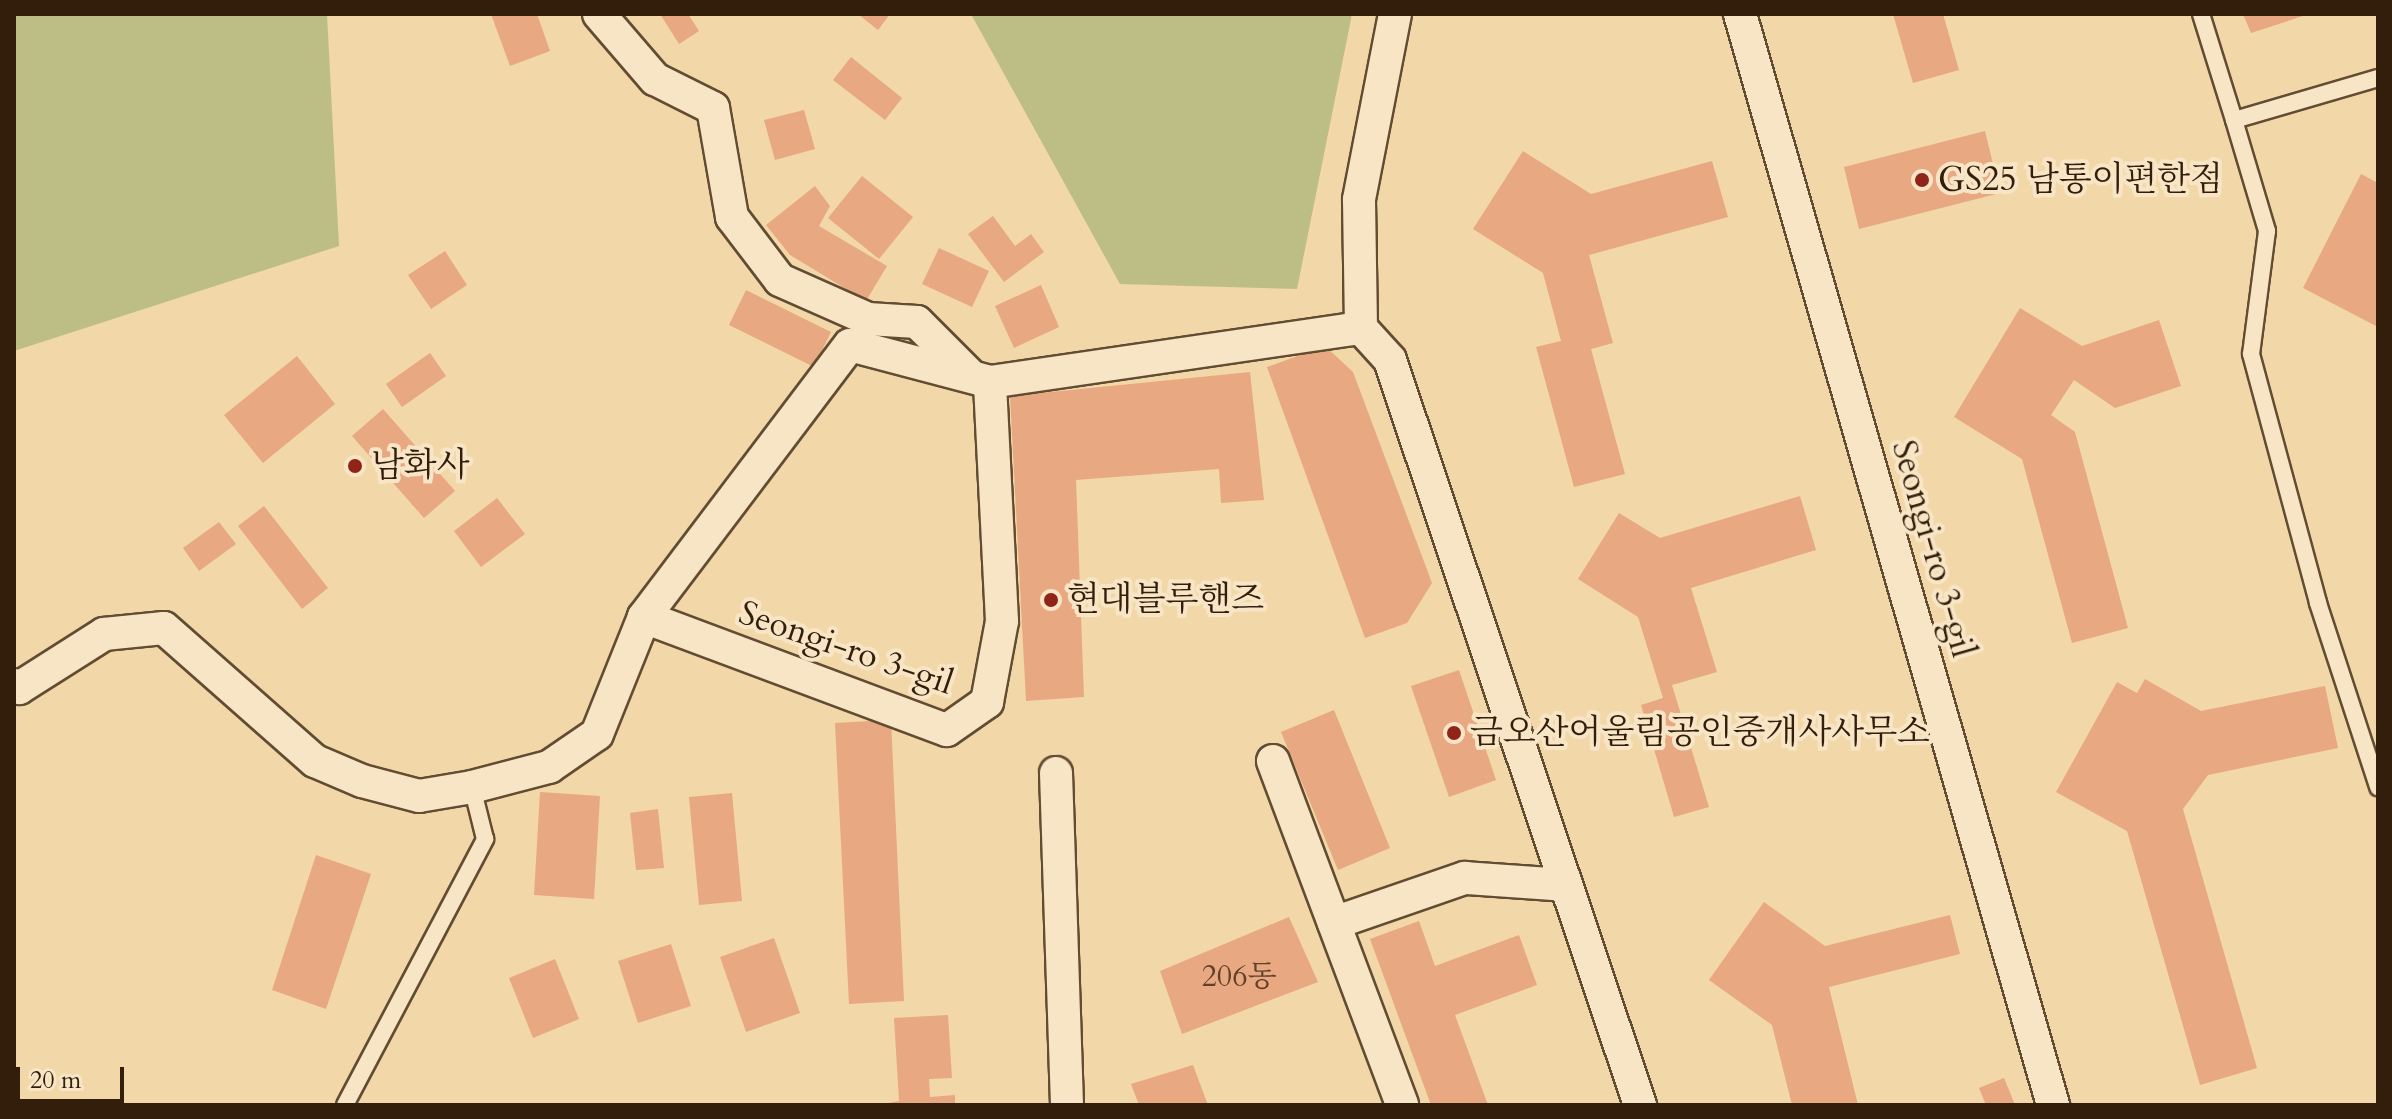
<!DOCTYPE html>
<meta charset="utf-8">
<style>
body{margin:0}
#map{position:relative;width:2392px;height:1119px;overflow:hidden;background:#f2d7a8;font-family:Cardo,"Noto Serif KR",serif}
div>[style]{position:absolute}
.green>*{inset:0;background:#bcbe86}
.building>*{inset:0;background:#e8a881}
.roads{filter:drop-shadow(2px 0 #624c32) drop-shadow(-2px 0 #624c32) drop-shadow(0 2px #624c32) drop-shadow(0 -2px #624c32)}
.lane>*{height:16px;margin:-8px;padding:0 8px;transform-origin:8px;border-radius:8px;background:#f7e5c6}
.street>*{height:32px;margin:-16px;padding:0 16px;transform-origin:16px;border-radius:16px;background:#f7e5c6}
.dots>*{width:22px;height:22px;translate:-50% -50%;box-sizing:border-box;border:4px solid #f7e5c6;border-radius:50%}
span{translate:-50% -50%;white-space:nowrap;text-align:center;line-height:1.15;-webkit-text-stroke:8px #f7e5c6;paint-order:stroke}
.number-label{font-size:30px;color:#604028}
.number-label span{-webkit-text-stroke-width:0}
.poi-label{font-size:34px;color:#321e0a}
.left{translate:0 -50%;text-align:left}
.street-label{font-size:34px;color:#321e0a}
.frame{position:absolute;inset:0;border:16px solid #321e0a;pointer-events:none}
.scale{position:absolute;left:16px;top:1067px;width:108px;height:36px;box-sizing:border-box;border:4px solid #321e0a;border-top:0;padding-left:10px;font-size:24px;line-height:28px;white-space:nowrap;color:#321e0a;-webkit-text-stroke:6px #f7e5c6;paint-order:stroke}
</style>
<div id="map">
<div class="green">
<div style="clip-path:polygon(14px 14px,327px 14px,339px 246px,14px 351px)"></div>
<div style="clip-path:polygon(971px 14px,1352px 14px,1297px 289px,1120px 284px)"></div>
</div>
<div class="building">
<div style="clip-path:polygon(491px 14px,537px 14px,550px 51px,510px 66px)"></div>
<div style="clip-path:polygon(660px 14px,688px 14px,699px 31px,679px 44px)"></div>
<div style="clip-path:polygon(858px 14px,890px 14px,878px 30px)"></div>
<div style="clip-path:polygon(1893px 14px,1943px 14px,1959px 70px,1913px 83px)"></div>
<div style="clip-path:polygon(2243px 14px,2306px 14px,2306px 15px,2251px 33px)"></div>
<div style="clip-path:polygon(851px 57px,902px 98px,885px 120px,833px 80px)"></div>
<div style="clip-path:polygon(804px 110px,815px 149px,775px 160px,764px 120px)"></div>
<div style="clip-path:polygon(1985px 131px,2000px 193px,1859px 229px,1844px 167px)"></div>
<div style="clip-path:polygon(1523px 151px,1591px 194px,1712px 161px,1728px 217px,1589px 255px,1613px 343px,1591px 349px,1625px 474px,1574px 487px,1536px 347px,1561px 341px,1543px 273px,1473px 229px)"></div>
<div style="clip-path:polygon(2361px 174px,2378px 183px,2378px 327px,2303px 288px)"></div>
<div style="clip-path:polygon(862px 176px,913px 217px,879px 259px,828px 218px)"></div>
<div style="clip-path:polygon(815px 186px,830px 206px,819px 226px,887px 266px,866px 301px,790px 255px,766px 225px)"></div>
<div style="clip-path:polygon(993px 216px,1015px 246px,1031px 234px,1044px 252px,1004px 282px,968px 234px)"></div>
<div style="clip-path:polygon(939px 248px,989px 271px,972px 307px,922px 284px)"></div>
<div style="clip-path:polygon(445px 251px,467px 285px,431px 309px,408px 275px)"></div>
<div style="clip-path:polygon(1041px 285px,1059px 327px,1014px 348px,995px 306px)"></div>
<div style="clip-path:polygon(746px 290px,831px 332px,814px 367px,729px 325px)"></div>
<div style="clip-path:polygon(2020px 308px,2082px 346px,2159px 320px,2181px 386px,2115px 408px,2074px 380px,2051px 415px,2075px 432px,2128px 628px,2072px 643px,2022px 459px,1954px 417px)"></div>
<div style="clip-path:polygon(1325px 346px,1353px 372px,1432px 583px,1407px 623px,1365px 638px,1267px 367px)"></div>
<div style="clip-path:polygon(430px 353px,446px 376px,402px 407px,386px 384px)"></div>
<div style="clip-path:polygon(297px 356px,335px 404px,263px 463px,224px 415px)"></div>
<div style="clip-path:polygon(1250px 372px,1264px 500px,1221px 503px,1219px 469px,1076px 480px,1084px 697px,1026px 701px,1010px 396px)"></div>
<div style="clip-path:polygon(383px 409px,455px 491px,424px 518px,352px 436px)"></div>
<div style="clip-path:polygon(1800px 496px,1816px 550px,1691px 588px,1717px 672px,1672px 685px,1709px 807px,1674px 817px,1641px 705px,1663px 698px,1638px 617px,1578px 579px,1619px 513px,1660px 538px)"></div>
<div style="clip-path:polygon(497px 498px,525px 534px,481px 567px,454px 531px)"></div>
<div style="clip-path:polygon(264px 506px,328px 588px,302px 609px,238px 526px)"></div>
<div style="clip-path:polygon(219px 522px,236px 544px,199px 571px,183px 548px)"></div>
<div style="clip-path:polygon(1459px 670px,1496px 780px,1449px 797px,1411px 686px)"></div>
<div style="clip-path:polygon(2145px 679px,2201px 711px,2325px 686px,2338px 748px,2208px 775px,2183px 809px,2257px 1068px,2200px 1085px,2127px 831px,2056px 792px,2117px 682px,2137px 693px)"></div>
<div style="clip-path:polygon(1334px 710px,1390px 848px,1338px 870px,1281px 732px)"></div>
<div style="clip-path:polygon(891px 720px,904px 1001px,849px 1004px,835px 723px)"></div>
<div style="clip-path:polygon(540px 792px,600px 796px,594px 899px,534px 895px)"></div>
<div style="clip-path:polygon(732px 793px,742px 901px,699px 905px,689px 797px)"></div>
<div style="clip-path:polygon(658px 809px,664px 868px,636px 870px,630px 813px)"></div>
<div style="clip-path:polygon(316px 855px,371px 874px,326px 1009px,272px 990px)"></div>
<div style="clip-path:polygon(1764px 902px,1825px 946px,1950px 915px,1960px 954px,1829px 987px,1858px 1105px,1792px 1105px,1772px 1025px,1709px 980px)"></div>
<div style="clip-path:polygon(1289px 917px,1318px 982px,1182px 1034px,1160px 971px)"></div>
<div style="clip-path:polygon(1419px 921px,1435px 966px,1519px 935px,1537px 985px,1455px 1015px,1488px 1105px,1431px 1105px,1370px 939px)"></div>
<div style="clip-path:polygon(774px 938px,800px 1013px,746px 1032px,720px 957px)"></div>
<div style="clip-path:polygon(671px 944px,691px 1006px,638px 1023px,618px 961px)"></div>
<div style="clip-path:polygon(555px 959px,579px 1019px,533px 1038px,509px 978px)"></div>
<div style="clip-path:polygon(948px 1015px,952px 1078px,929px 1079px,930px 1097px,955px 1095px,955px 1105px,876px 1105px,899px 1101px,894px 1018px)"></div>
<div style="clip-path:polygon(1193px 1065px,1208px 1105px,1139px 1105px,1131px 1084px)"></div>
<div style="clip-path:polygon(2004px 1078px,2015px 1105px,1986px 1105px,1979px 1088px)"></div>
</div>
<div class="roads">
<div class="lane">
<div style="left:2201px;top:14px;width:111px;rotate:72.7deg"></div>
<div style="left:2378px;top:78px;width:150px;rotate:163.7deg"></div>
<div style="left:2234px;top:120px;width:116px;rotate:73.4deg"></div>
<div style="left:2267px;top:231px;width:124px;rotate:97.4deg"></div>
<div style="left:2251px;top:354px;width:258px;rotate:74.9deg"></div>
<div style="left:2318px;top:603px;width:194px;rotate:71.9deg"></div>
<div style="left:345px;top:1105px;width:301px;rotate:-62.2deg"></div>
<div style="left:485px;top:839px;width:54px;rotate:-104deg"></div>
</div>
<div class="street">
<div style="left:599px;top:14px;width:86px;rotate:49.3deg"></div>
<div style="left:655px;top:79px;width:65px;rotate:26.6deg"></div>
<div style="left:713px;top:108px;width:111px;rotate:80.1deg"></div>
<div style="left:732px;top:217px;width:79px;rotate:52.7deg"></div>
<div style="left:780px;top:280px;width:96px;rotate:23.9deg"></div>
<div style="left:868px;top:319px;width:49px;rotate:3.5deg"></div>
<div style="left:917px;top:322px;width:75px;rotate:45deg"></div>
<div style="left:1395px;top:14px;width:189px;rotate:101deg"></div>
<div style="left:1359px;top:200px;width:128px;rotate:89.1deg"></div>
<div style="left:1361px;top:328px;width:43px;rotate:47.8deg"></div>
<div style="left:1390px;top:360px;width:786px;rotate:71.45deg"></div>
<div style="left:1740px;top:14px;width:1135px;rotate:73.99deg"></div>
<div style="left:644px;top:617px;width:323px;rotate:20.5deg"></div>
<div style="left:947px;top:730px;width:49px;rotate:-35deg"></div>
<div style="left:987px;top:702px;width:82px;rotate:-79.5deg"></div>
<div style="left:1002px;top:621px;width:239px;rotate:-92.9deg"></div>
<div style="left:14px;top:685px;width:6px;rotate:31deg"></div>
<div style="left:19px;top:688px;width:101px;rotate:-32.4deg"></div>
<div style="left:104px;top:634px;width:60px;rotate:-5.7deg"></div>
<div style="left:164px;top:628px;width:201px;rotate:41.4deg"></div>
<div style="left:315px;top:761px;width:51px;rotate:23.1deg"></div>
<div style="left:362px;top:781px;width:59px;rotate:14.7deg"></div>
<div style="left:419px;top:796px;width:54px;rotate:-9.6deg"></div>
<div style="left:472px;top:787px;width:80px;rotate:-14.6deg"></div>
<div style="left:549px;top:767px;width:58px;rotate:-34.5deg"></div>
<div style="left:597px;top:734px;width:126px;rotate:-68.1deg"></div>
<div style="left:644px;top:617px;width:341px;rotate:-52.9deg"></div>
<div style="left:850px;top:345px;width:145px;rotate:14.8deg"></div>
<div style="left:990px;top:382px;width:375px;rotate:-8.3deg"></div>
<div style="left:1273px;top:761px;width:367px;rotate:69.4deg"></div>
<div style="left:1056px;top:773px;width:332px;rotate:88.1deg"></div>
<div style="left:1334px;top:923px;width:139px;rotate:-19deg"></div>
<div style="left:1465px;top:878px;width:101px;rotate:4deg"></div>
</div>
</div>
<div class="dots">
<div style="left:1922px;top:180px;background:#8f2418"></div>
<div style="left:355px;top:466px;background:#8f2418"></div>
<div style="left:1051px;top:600px;background:#8f2418"></div>
<div style="left:1454px;top:733px;background:#8f2418"></div>
</div>
<div class="number-label">
<span style="left:1239px;top:977px">206동</span>
</div>
<div class="poi-label">
<span class="left" style="left:1938px;top:180px">GS25 남통이편한점</span>
<span class="left" style="left:371px;top:466px">남화사</span>
<span class="left" style="left:1067px;top:600px">현대블루핸즈</span>
<span class="left" style="left:1470px;top:733px">금오산어울림공인중개사사무소</span>
</div>
<div class="street-label">
<span style="left:1933px;top:549px;rotate:74deg">Seongi-ro 3-gil</span>
<span style="left:846px;top:648px;rotate:19deg">Seongi-ro 3-gil</span>
</div>
<div class="frame"></div>
<div class="scale">20 m</div>
</div>
